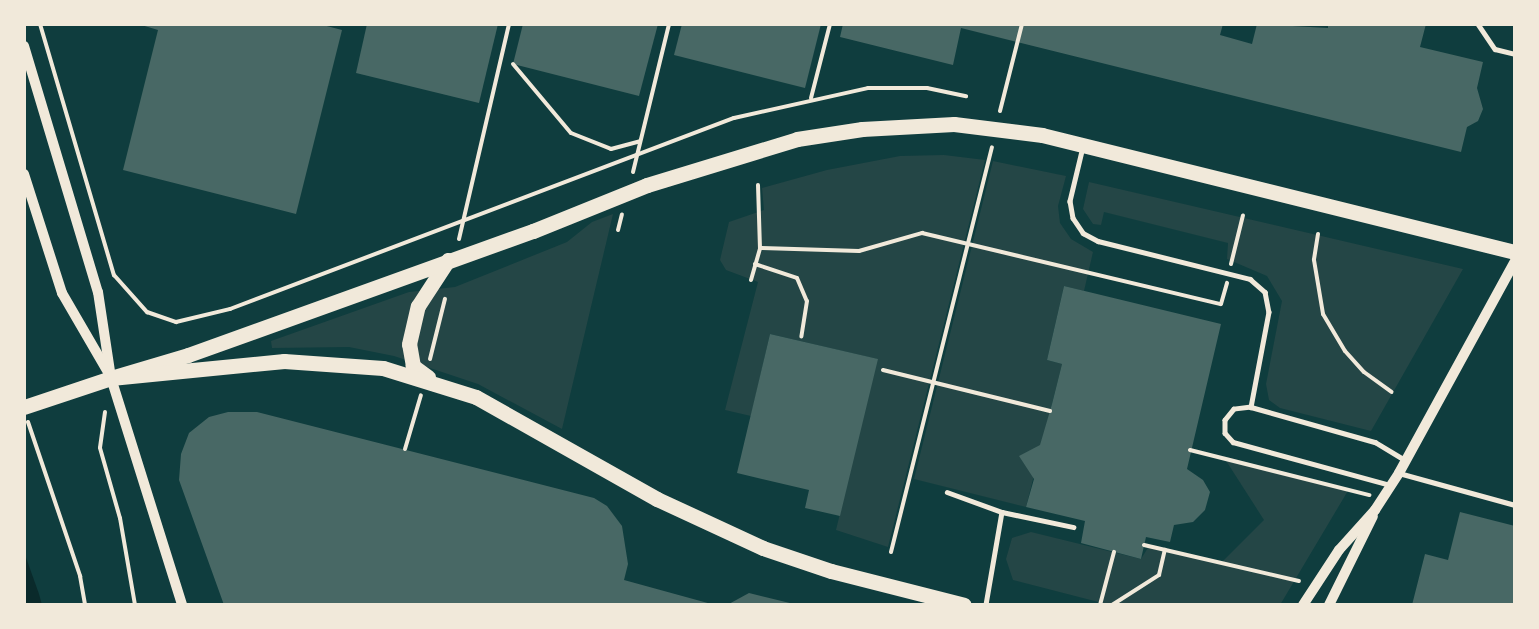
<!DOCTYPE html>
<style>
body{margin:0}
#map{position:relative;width:1539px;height:629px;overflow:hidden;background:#0f3d3e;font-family:"Source Serif 4",serif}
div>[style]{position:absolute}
.green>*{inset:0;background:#244646}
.water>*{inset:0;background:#0a2a2b}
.building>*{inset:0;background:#486865}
.path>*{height:4px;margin:-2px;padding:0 2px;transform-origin:2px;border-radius:2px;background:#f1e9da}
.service>*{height:4.5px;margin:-2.25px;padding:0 2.25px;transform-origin:2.25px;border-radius:2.25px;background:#f1e9da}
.tertiary>*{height:10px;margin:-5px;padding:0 5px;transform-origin:5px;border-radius:5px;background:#f1e9da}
.primary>*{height:15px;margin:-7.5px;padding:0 7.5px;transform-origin:7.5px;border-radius:7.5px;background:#f1e9da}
span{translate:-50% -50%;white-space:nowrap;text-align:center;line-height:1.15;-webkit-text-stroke:6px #f1e9da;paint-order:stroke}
.frame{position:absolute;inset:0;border:26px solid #f1e9da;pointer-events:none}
</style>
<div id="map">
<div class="green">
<div style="clip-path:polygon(944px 155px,985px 160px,888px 547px,836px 530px,877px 359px,770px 334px,751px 416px,725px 410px,758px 282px,726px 270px,720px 260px,729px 222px,764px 210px,762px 188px,827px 170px,900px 156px)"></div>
<div style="clip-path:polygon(993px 161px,1066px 176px,1058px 206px,1060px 223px,1071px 239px,1093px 252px,1084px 291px,1064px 286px,1047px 360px,1062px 364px,1026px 507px,914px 479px)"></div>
<div style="clip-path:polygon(1089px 182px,1463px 269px,1371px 431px,1280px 408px,1269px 400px,1266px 384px,1282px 301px,1267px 276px,1227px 259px,1228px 243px,1104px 212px,1101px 225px,1093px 224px,1083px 209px)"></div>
<div style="clip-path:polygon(613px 214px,562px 429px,478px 384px,394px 356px,349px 347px,272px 348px,271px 341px,409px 292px,455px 287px,567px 242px,592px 222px)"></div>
<div style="clip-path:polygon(1223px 456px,1349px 489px,1280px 605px,1110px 605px,1013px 580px,1006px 559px,1012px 538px,1031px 532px,1141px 559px,1149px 546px,1220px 564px,1264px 520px)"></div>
</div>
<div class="water">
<div style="clip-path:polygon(24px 552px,39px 594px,42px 605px,24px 605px)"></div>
</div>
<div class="building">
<div style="clip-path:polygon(138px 24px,319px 24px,342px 30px,296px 214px,123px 170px,158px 30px)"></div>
<div style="clip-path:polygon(367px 24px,498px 24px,479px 103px,356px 73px)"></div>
<div style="clip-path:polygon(523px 24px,658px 24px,639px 96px,513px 64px)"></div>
<div style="clip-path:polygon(682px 24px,821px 24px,805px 88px,674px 55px)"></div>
<div style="clip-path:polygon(843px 24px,1223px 24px,1220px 35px,1252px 44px,1257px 24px,1328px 28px,1328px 24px,1426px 24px,1420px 47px,1483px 62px,1477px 88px,1483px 109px,1478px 121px,1467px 127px,1461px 152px,961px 28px,953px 65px,840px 37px)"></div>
<div style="clip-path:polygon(1064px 286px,1221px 324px,1187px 469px,1203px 480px,1210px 492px,1205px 510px,1193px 522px,1174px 525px,1170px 542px,1146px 537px,1141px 559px,1081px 543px,1085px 521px,1026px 507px,1034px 479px,1019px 456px,1040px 445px,1052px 404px,1062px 364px,1047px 360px)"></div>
<div style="clip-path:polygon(770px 334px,878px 359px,840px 516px,805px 508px,809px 490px,737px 473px)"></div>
<div style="clip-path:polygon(228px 412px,257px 412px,594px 498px,607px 506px,622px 526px,628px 564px,624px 580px,715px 605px,224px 605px,179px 480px,181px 454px,189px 433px,209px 417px)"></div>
<div style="clip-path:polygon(1460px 512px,1515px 526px,1515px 605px,1412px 605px,1425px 554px,1448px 560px)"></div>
<div style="clip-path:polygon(749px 593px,794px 604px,793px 605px,727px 605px)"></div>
</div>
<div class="path">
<div style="left:40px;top:24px;width:262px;rotate:73.6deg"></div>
<div style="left:114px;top:275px;width:50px;rotate:48.3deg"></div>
<div style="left:147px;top:312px;width:31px;rotate:19deg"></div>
<div style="left:176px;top:322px;width:56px;rotate:-13.5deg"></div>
<div style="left:230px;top:309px;width:539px;rotate:-20.76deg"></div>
<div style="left:734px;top:118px;width:137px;rotate:-12.6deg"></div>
<div style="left:868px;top:88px;width:59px"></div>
<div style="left:927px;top:88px;width:40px;rotate:12deg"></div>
<div style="left:513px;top:64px;width:90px;rotate:50deg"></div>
<div style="left:571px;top:133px;width:43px;rotate:21.8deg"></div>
<div style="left:611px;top:149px;width:30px;rotate:-15deg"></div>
<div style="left:811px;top:98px;width:76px;rotate:-75.6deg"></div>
<div style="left:1000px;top:111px;width:90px;rotate:-75.8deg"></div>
<div style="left:633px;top:172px;width:152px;rotate:-76.3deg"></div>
<div style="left:758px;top:185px;width:63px;rotate:88.2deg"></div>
<div style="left:618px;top:230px;width:16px;rotate:-76deg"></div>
<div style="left:1318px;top:234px;width:26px;rotate:99deg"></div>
<div style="left:1314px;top:260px;width:55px;rotate:80.5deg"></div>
<div style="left:1323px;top:314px;width:43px;rotate:59.3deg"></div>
<div style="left:1345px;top:351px;width:28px;rotate:48deg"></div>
<div style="left:1364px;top:372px;width:34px;rotate:36deg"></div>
<div style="left:459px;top:239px;width:221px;rotate:-76.9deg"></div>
<div style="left:755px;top:264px;width:44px;rotate:18.4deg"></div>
<div style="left:797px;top:278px;width:25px;rotate:67deg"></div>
<div style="left:807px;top:301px;width:36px;rotate:99deg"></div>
<div style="left:1231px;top:264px;width:50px;rotate:-76.2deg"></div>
<div style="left:751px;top:280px;width:33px;rotate:-74deg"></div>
<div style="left:760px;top:248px;width:99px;rotate:1.7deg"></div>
<div style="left:859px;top:251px;width:66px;rotate:-15.9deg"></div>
<div style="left:922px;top:233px;width:307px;rotate:13.4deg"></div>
<div style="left:1221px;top:304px;width:22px;rotate:-74deg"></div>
<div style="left:430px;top:359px;width:62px;rotate:-76deg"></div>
<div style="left:883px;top:370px;width:172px;rotate:13.8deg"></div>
<div style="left:105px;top:412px;width:36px;rotate:98deg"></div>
<div style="left:100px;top:448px;width:73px;rotate:74.1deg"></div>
<div style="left:120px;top:518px;width:88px;rotate:80.2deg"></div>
<div style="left:28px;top:422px;width:163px;rotate:71.3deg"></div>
<div style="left:80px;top:576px;width:29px;rotate:80deg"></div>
<div style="left:405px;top:449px;width:56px;rotate:-73.5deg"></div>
<div style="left:1190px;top:450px;width:185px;rotate:14.1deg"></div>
<div style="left:1144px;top:545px;width:159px;rotate:13.1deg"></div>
<div style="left:891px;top:552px;width:417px;rotate:-76deg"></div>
<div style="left:1100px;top:605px;width:55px;rotate:-75.2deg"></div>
<div style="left:1112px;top:605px;width:56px;rotate:-32.6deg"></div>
<div style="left:1159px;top:575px;width:26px;rotate:-77deg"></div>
</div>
<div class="service">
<div style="left:1478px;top:24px;width:30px;rotate:56deg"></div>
<div style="left:1495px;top:49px;width:21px;rotate:14deg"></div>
<div style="left:1083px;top:147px;width:56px;rotate:103.5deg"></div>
<div style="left:1070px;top:201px;width:17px;rotate:80deg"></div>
<div style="left:1073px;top:218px;width:18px;rotate:56deg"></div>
<div style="left:1083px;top:233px;width:17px;rotate:28deg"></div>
<div style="left:1098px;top:241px;width:157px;rotate:14deg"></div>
<div style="left:1250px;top:279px;width:20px;rotate:41deg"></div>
<div style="left:1265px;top:292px;width:20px;rotate:79deg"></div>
<div style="left:1269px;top:312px;width:97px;rotate:100.7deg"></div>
<div style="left:1251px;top:407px;width:129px;rotate:15.8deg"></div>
<div style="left:1375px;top:442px;width:35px;rotate:31deg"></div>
<div style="left:1251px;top:407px;width:17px;rotate:173deg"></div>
<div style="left:1234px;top:409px;width:14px;rotate:129deg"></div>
<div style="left:1225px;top:420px;width:13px;rotate:90deg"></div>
<div style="left:1225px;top:433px;width:12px;rotate:48deg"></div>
<div style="left:1233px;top:442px;width:163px;rotate:15.3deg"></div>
<div style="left:1399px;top:473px;width:120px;rotate:15.4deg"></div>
<div style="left:947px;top:492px;width:59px;rotate:20deg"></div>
<div style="left:1002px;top:512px;width:94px;rotate:99.8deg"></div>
<div style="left:1002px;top:512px;width:73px;rotate:11.9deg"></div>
</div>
<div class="tertiary">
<div style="left:24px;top:46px;width:257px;rotate:73.3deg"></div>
<div style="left:98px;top:292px;width:87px;rotate:81.4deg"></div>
<div style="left:111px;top:378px;width:238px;rotate:72.6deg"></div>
<div style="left:24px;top:174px;width:125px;rotate:72.3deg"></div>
<div style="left:62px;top:293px;width:91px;rotate:59.8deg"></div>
<div style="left:1303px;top:605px;width:66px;rotate:-56.8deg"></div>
<div style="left:1339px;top:550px;width:54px;rotate:-48deg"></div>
<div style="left:1375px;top:510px;width:44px;rotate:-57deg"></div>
<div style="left:1399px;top:473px;width:242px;rotate:-61.3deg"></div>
<div style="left:1329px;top:605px;width:99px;rotate:-63.7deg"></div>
</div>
<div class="primary">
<div style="left:428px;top:377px;width:19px;rotate:-144deg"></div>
<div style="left:413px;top:366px;width:22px;rotate:-100deg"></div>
<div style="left:409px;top:344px;width:39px;rotate:-77deg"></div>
<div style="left:418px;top:306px;width:55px;rotate:-56.9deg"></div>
<div style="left:111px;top:378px;width:80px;rotate:-16.6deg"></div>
<div style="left:188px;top:355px;width:367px;rotate:-19.8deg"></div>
<div style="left:533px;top:231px;width:123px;rotate:-22deg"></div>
<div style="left:647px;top:185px;width:157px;rotate:-17deg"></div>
<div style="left:797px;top:139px;width:66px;rotate:-8.7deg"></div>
<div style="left:862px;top:129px;width:92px;rotate:-3.1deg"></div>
<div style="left:954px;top:124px;width:89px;rotate:7.1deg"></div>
<div style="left:1042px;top:135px;width:487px;rotate:13.9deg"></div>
<div style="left:24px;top:407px;width:92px;rotate:-18.4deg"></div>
<div style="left:111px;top:378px;width:174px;rotate:-5.6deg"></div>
<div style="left:284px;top:361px;width:99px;rotate:4deg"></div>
<div style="left:383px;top:368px;width:97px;rotate:17.3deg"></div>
<div style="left:476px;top:397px;width:208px;rotate:29.4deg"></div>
<div style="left:657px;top:499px;width:117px;rotate:24.8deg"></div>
<div style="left:763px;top:548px;width:72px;rotate:18.7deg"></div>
<div style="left:831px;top:571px;width:137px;rotate:14.3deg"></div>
</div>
<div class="frame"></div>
</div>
